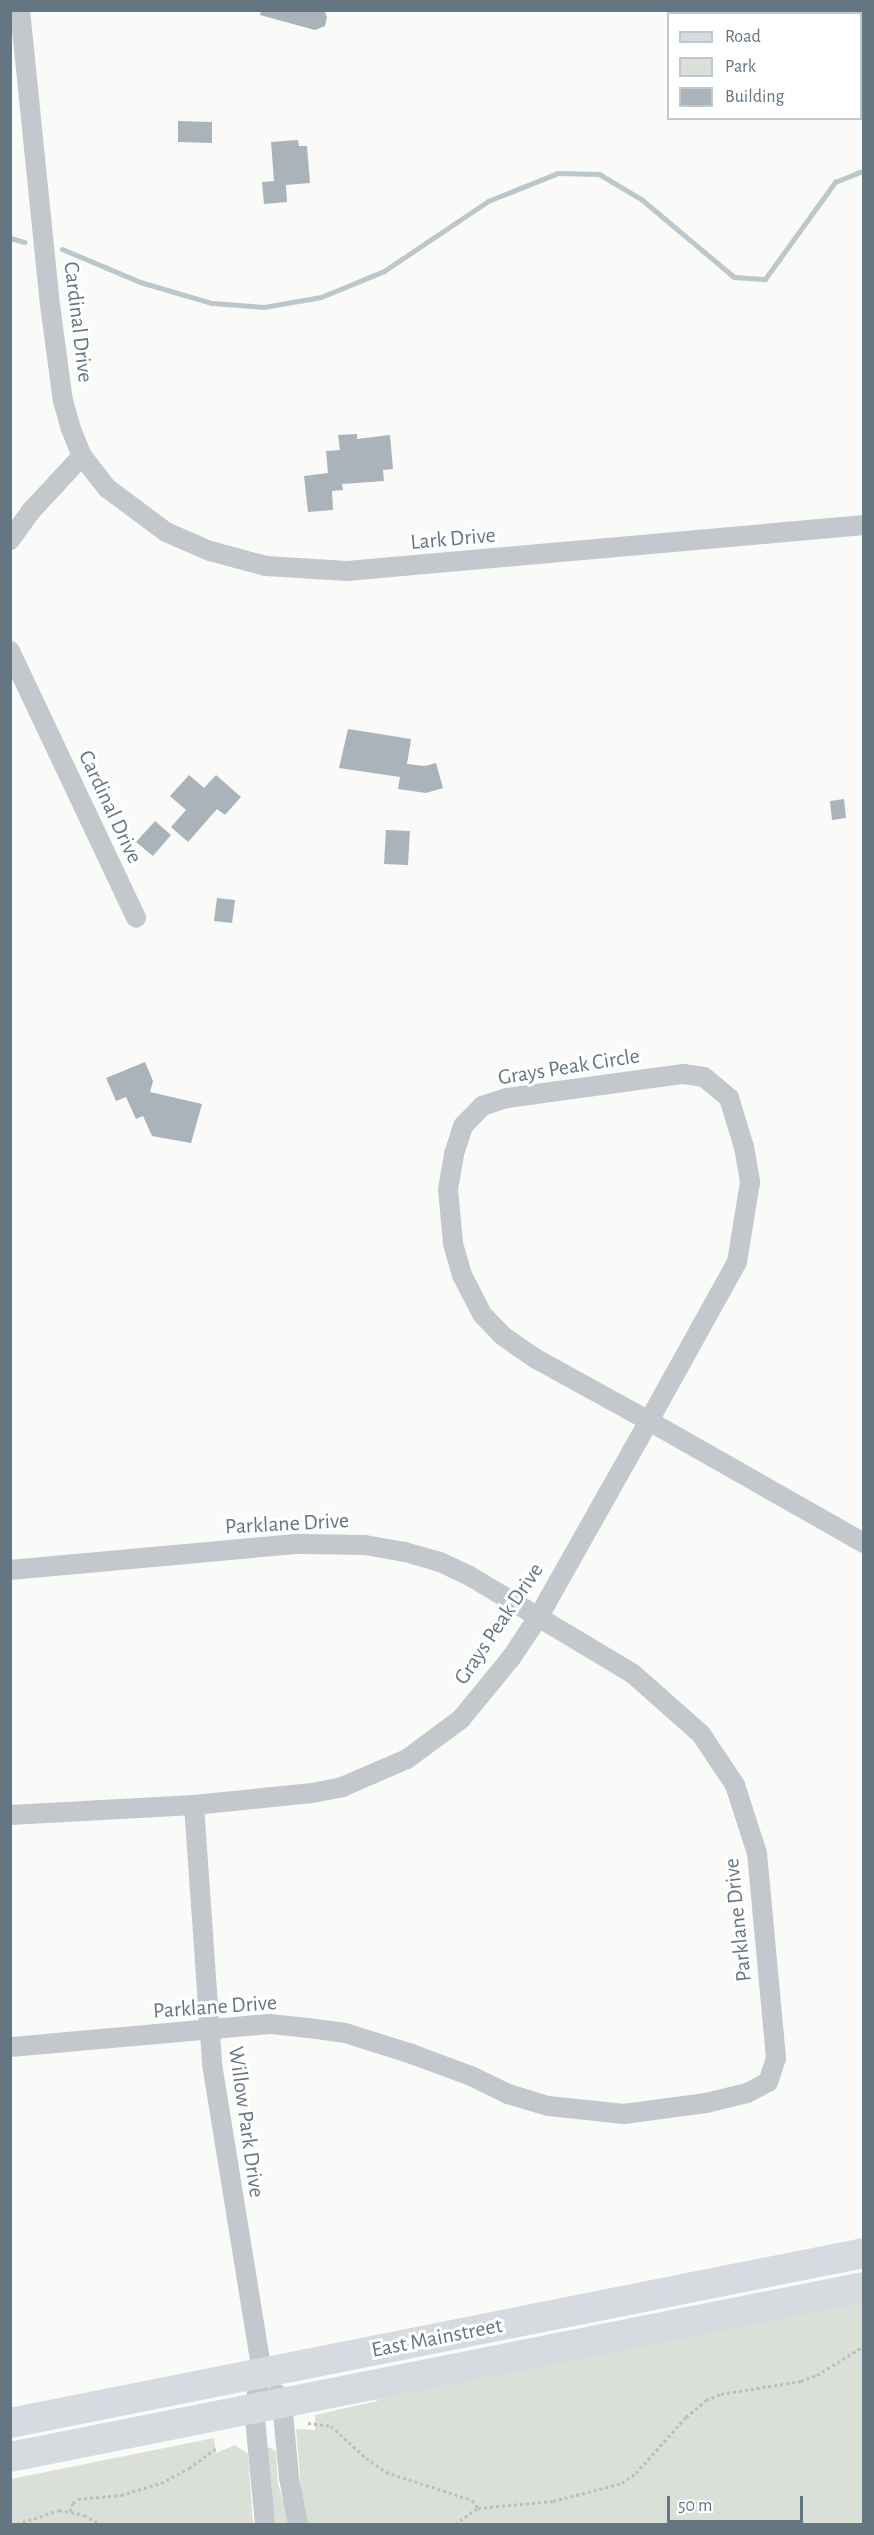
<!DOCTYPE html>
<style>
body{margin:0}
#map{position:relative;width:874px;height:2535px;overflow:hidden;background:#fafaf8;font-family:"Alegreya Sans",sans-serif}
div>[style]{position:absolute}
.green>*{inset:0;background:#dadfd7}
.stream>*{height:5px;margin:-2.5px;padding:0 2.5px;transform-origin:2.5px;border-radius:2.5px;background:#bbc7cb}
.building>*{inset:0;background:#aab3b9}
.path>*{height:3px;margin-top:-1.5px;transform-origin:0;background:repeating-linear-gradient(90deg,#bbbfc2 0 3px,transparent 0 6px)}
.street>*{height:20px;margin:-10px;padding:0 10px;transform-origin:10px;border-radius:10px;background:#c3c8cc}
.primary>*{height:30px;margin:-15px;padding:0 15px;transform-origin:15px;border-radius:15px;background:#d6dbdf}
span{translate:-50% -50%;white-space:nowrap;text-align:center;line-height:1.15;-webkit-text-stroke:6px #fff;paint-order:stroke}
.street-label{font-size:22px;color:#657683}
.frame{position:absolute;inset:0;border:12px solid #657683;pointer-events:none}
.legend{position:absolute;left:667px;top:12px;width:195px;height:108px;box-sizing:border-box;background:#fff;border:2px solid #c1c8cd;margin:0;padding:8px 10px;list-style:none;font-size:18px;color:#657683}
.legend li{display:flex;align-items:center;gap:12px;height:30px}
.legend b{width:30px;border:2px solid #c1c8cd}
.scale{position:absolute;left:667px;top:2496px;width:136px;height:27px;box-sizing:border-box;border:3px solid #657683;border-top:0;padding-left:8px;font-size:18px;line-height:21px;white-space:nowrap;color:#657683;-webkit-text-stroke:4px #fff;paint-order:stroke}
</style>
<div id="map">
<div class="green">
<div style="clip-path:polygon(863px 2299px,863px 2524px,304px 2524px,296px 2429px,315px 2430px,315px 2415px,377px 2401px,378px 2396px)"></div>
<div style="clip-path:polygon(214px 2438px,216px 2453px,235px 2445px,248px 2454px,253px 2524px,11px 2524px,11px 2479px)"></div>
<div style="clip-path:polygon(270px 2447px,276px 2452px,278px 2484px,291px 2524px,272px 2524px,267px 2449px)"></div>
</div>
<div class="stream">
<div style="left:10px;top:238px;width:15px;rotate:16deg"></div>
<div style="left:62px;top:249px;width:85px;rotate:22.9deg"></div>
<div style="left:140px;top:282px;width:75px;rotate:16.3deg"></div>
<div style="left:212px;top:303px;width:52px;rotate:4.4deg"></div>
<div style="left:264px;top:307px;width:58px;rotate:-10deg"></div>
<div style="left:321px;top:297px;width:68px;rotate:-22.4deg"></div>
<div style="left:384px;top:271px;width:125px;rotate:-33.9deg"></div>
<div style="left:488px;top:201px;width:75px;rotate:-21.8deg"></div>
<div style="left:558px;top:173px;width:41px;rotate:1.4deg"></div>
<div style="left:599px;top:174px;width:49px;rotate:30.8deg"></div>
<div style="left:641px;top:199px;width:121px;rotate:40deg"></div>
<div style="left:734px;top:277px;width:31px;rotate:4deg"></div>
<div style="left:765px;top:279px;width:120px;rotate:-54.2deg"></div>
<div style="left:835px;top:182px;width:31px;rotate:-22deg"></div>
</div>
<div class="building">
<div style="clip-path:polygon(261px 10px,324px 10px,327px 17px,325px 26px,315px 30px,260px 15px)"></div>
<div style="clip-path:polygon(178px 121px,212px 122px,212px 143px,178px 142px)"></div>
<div style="clip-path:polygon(298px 140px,299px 146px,307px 146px,310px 183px,286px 185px,287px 202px,264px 204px,262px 182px,274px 181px,271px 142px)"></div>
<div style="clip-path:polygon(357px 434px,357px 439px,390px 435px,393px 469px,383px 470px,384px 481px,342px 484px,343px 490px,332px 491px,333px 510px,308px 512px,304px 476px,328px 473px,326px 451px,340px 450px,338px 435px)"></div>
<div style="clip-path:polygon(348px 729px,411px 739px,407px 764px,425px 766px,436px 763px,443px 788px,426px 793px,398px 789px,400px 777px,339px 768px)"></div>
<div style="clip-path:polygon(189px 775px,204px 788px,216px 775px,241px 797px,225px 815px,217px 809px,188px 842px,171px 827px,186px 810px,170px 796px)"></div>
<div style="clip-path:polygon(844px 799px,846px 818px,832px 820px,830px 801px)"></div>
<div style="clip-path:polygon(155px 821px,171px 835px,153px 856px,136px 842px)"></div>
<div style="clip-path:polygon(386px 830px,410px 831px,408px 865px,384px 864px)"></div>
<div style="clip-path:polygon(217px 898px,235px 900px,232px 923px,214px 921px)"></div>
<div style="clip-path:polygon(145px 1062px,153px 1081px,150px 1092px,202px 1104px,191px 1143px,152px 1136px,143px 1116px,136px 1119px,126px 1097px,116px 1101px,106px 1078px)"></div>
</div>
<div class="path">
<div style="left:308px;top:2423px;width:23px;rotate:7deg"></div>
<div style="left:331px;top:2426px;width:47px;rotate:42.4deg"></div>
<div style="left:366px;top:2458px;width:24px;rotate:35deg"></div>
<div style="left:386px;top:2472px;width:90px;rotate:18deg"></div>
<div style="left:472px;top:2500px;width:10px;rotate:53deg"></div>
<div style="left:70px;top:2511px;width:9px;rotate:-69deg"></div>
<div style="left:73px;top:2503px;width:6px;rotate:-39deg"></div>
<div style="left:78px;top:2499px;width:43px;rotate:-5.3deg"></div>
<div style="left:121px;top:2495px;width:42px;rotate:-16.7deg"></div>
<div style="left:161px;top:2483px;width:32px;rotate:-28deg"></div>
<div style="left:189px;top:2468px;width:36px;rotate:-36deg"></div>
<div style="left:17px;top:2524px;width:44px;rotate:-18.4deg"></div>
<div style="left:59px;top:2510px;width:25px;rotate:11deg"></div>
<div style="left:84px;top:2515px;width:18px;rotate:29deg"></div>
<div style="left:455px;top:2524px;width:28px;rotate:-35deg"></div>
<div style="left:478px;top:2508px;width:75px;rotate:-5.3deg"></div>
<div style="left:553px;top:2501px;width:71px;rotate:-14.6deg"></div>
<div style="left:622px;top:2483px;width:17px;rotate:-36deg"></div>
<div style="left:636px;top:2473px;width:75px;rotate:-48.2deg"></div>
<div style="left:686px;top:2417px;width:26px;rotate:-40deg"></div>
<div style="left:706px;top:2400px;width:16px;rotate:-22deg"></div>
<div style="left:721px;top:2394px;width:81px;rotate:-9.2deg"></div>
<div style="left:801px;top:2381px;width:17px;rotate:-21deg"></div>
<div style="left:817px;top:2375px;width:55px;rotate:-31.7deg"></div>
</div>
<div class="street">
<div style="left:20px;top:10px;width:297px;rotate:84.2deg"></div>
<div style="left:50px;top:305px;width:97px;rotate:82.3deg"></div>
<div style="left:63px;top:401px;width:29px;rotate:74deg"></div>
<div style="left:71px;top:429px;width:29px;rotate:68deg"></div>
<div style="left:82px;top:456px;width:41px;rotate:52deg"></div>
<div style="left:107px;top:488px;width:74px;rotate:36.7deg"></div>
<div style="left:166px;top:532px;width:48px;rotate:23.4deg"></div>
<div style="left:210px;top:551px;width:58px;rotate:15deg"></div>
<div style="left:266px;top:566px;width:81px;rotate:3.5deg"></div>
<div style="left:347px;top:571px;width:519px;rotate:-5.08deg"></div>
<div style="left:10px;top:540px;width:36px;rotate:-54deg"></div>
<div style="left:31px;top:511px;width:75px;rotate:-47.2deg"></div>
<div style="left:10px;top:651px;width:295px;rotate:64.7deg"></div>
<div style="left:683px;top:1074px;width:21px;rotate:8deg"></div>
<div style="left:704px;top:1077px;width:33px;rotate:40deg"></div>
<div style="left:729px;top:1098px;width:51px;rotate:73deg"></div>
<div style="left:744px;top:1147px;width:36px;rotate:80deg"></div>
<div style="left:750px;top:1182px;width:81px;rotate:99.2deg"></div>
<div style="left:737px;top:1262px;width:182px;rotate:119deg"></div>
<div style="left:649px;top:1421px;width:129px;rotate:-151.2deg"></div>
<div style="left:536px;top:1359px;width:40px;rotate:-145.1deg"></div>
<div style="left:503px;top:1336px;width:30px;rotate:-134deg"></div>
<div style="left:482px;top:1314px;width:44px;rotate:-117.1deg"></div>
<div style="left:462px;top:1275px;width:33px;rotate:-106deg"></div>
<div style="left:453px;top:1243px;width:54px;rotate:-95.3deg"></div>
<div style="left:448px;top:1189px;width:36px;rotate:-80deg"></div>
<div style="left:454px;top:1154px;width:29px;rotate:-72deg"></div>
<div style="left:463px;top:1126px;width:28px;rotate:-46deg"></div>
<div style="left:482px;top:1106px;width:26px;rotate:-18deg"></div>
<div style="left:507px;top:1098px;width:178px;rotate:-7.8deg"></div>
<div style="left:10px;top:1570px;width:289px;rotate:-5.2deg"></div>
<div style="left:298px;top:1544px;width:67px;rotate:0.9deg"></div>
<div style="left:365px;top:1545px;width:41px;rotate:9.9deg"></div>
<div style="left:405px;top:1552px;width:36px;rotate:16deg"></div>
<div style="left:440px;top:1562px;width:31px;rotate:25deg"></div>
<div style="left:468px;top:1575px;width:191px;rotate:30.9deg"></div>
<div style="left:632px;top:1673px;width:92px;rotate:41.5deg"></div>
<div style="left:701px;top:1734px;width:61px;rotate:56.3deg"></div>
<div style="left:735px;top:1785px;width:71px;rotate:72.1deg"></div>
<div style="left:757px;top:1853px;width:206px;rotate:84.7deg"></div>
<div style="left:776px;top:2058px;width:25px;rotate:108deg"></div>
<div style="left:768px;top:2082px;width:24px;rotate:152deg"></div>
<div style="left:747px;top:2093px;width:42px;rotate:166.3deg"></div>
<div style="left:706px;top:2103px;width:83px;rotate:172.4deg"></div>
<div style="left:624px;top:2114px;width:76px;rotate:-174deg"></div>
<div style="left:548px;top:2106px;width:42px;rotate:-163.3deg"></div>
<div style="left:508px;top:2094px;width:41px;rotate:-154.1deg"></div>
<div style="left:471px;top:2076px;width:63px;rotate:-159.6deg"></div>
<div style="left:412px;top:2054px;width:70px;rotate:-162.6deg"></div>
<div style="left:345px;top:2033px;width:37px;rotate:-172deg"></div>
<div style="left:308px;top:2028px;width:39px;rotate:-174deg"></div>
<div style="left:269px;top:2024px;width:260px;rotate:174.9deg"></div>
<div style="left:194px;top:1805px;width:260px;rotate:86deg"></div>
<div style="left:212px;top:2064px;width:312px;rotate:80.8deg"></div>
<div style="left:262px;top:2372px;width:37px;rotate:103deg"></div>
<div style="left:254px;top:2408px;width:117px;rotate:84.6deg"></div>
<div style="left:10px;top:1815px;width:184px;rotate:-3.1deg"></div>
<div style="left:194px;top:1805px;width:119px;rotate:-5.8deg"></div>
<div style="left:312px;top:1793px;width:31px;rotate:-11deg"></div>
<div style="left:342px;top:1787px;width:71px;rotate:-23.3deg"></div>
<div style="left:407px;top:1759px;width:67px;rotate:-36.5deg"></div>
<div style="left:461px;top:1719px;width:79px;rotate:-50.7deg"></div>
<div style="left:511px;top:1658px;width:50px;rotate:-56.3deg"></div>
<div style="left:539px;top:1616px;width:224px;rotate:-60.6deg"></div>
<div style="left:649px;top:1421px;width:247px;rotate:29.6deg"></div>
<div style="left:277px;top:2394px;width:9px;rotate:58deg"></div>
<div style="left:282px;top:2402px;width:76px;rotate:84.7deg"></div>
<div style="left:289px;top:2478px;width:47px;rotate:78.9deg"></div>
</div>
<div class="primary">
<div style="left:10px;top:2423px;width:871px;rotate:-11.26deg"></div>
<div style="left:10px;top:2457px;width:871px;rotate:-11.26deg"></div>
</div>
<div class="street-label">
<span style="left:78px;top:322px;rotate:83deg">Cardinal Drive</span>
<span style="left:453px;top:539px;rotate:-5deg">Lark Drive</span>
<span style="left:110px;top:807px;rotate:65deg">Cardinal Drive</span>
<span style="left:569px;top:1067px;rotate:-9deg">Grays Peak Circle</span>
<span style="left:287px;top:1524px;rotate:-3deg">Parklane Drive</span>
<span style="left:499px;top:1624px;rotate:-56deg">Grays Peak Drive</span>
<span style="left:738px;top:1920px;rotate:-96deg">Parklane Drive</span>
<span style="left:215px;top:2007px;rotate:-4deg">Parklane Drive</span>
<span style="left:246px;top:2122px;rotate:82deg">Willow Park Drive</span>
<span style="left:437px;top:2338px;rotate:-11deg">East Mainstreet</span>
</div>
<div class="frame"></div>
<ul class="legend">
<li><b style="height:8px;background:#d6dbdf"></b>Road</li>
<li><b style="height:16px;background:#dadfd7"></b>Park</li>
<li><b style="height:16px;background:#aab3b9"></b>Building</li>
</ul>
<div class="scale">50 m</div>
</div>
